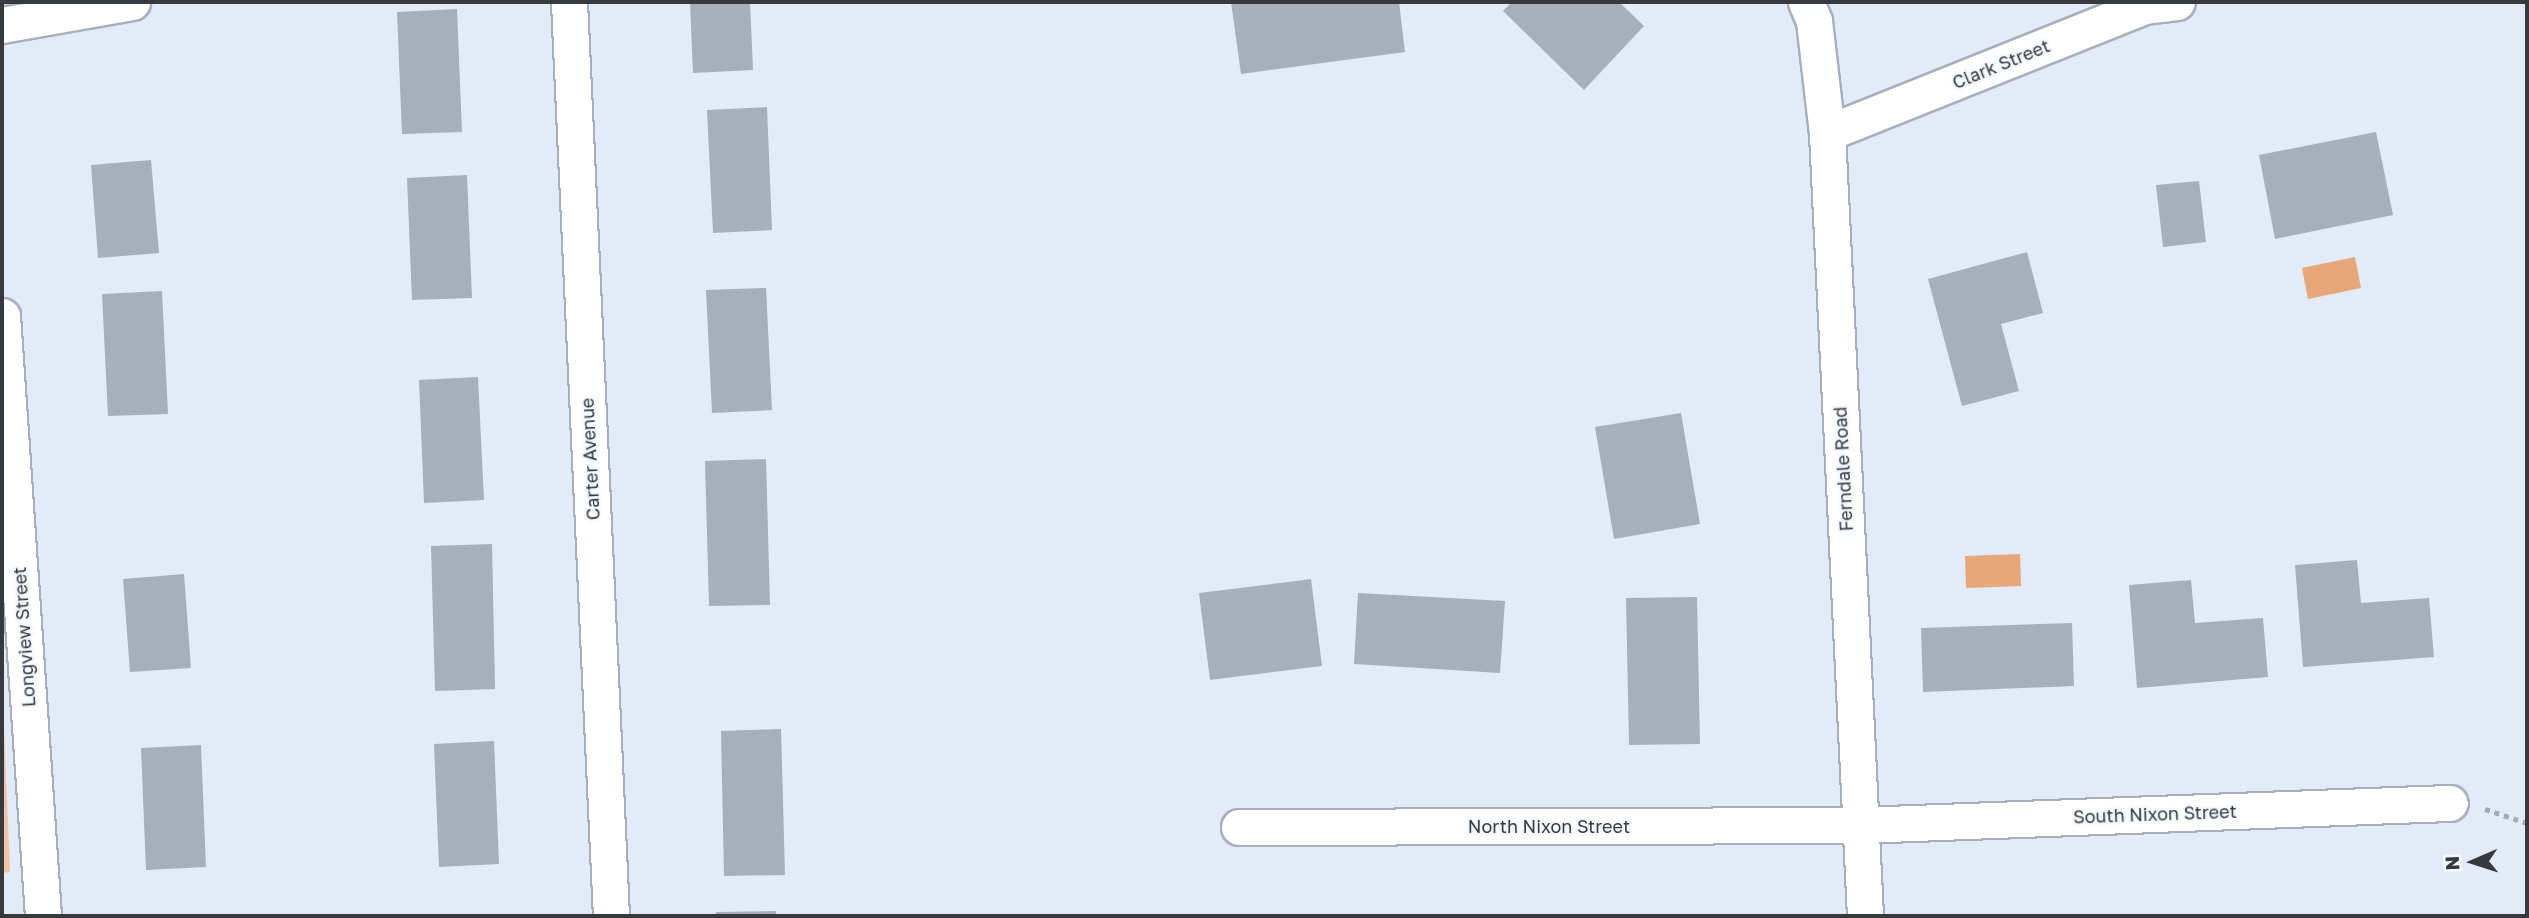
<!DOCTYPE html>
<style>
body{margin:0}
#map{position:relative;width:2529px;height:918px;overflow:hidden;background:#e3ebf8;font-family:"Golos Text",sans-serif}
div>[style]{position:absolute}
.green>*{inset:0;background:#efc3a6}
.forest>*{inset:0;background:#e6a77b}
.building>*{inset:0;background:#a7afbb}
.path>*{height:4.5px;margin-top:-2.25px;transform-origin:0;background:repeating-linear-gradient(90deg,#a4aab5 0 5px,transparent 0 10px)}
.roads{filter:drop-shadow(2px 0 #a7afbb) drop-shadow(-2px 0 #a7afbb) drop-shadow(0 2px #a7afbb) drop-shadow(0 -2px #a7afbb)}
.street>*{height:35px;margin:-17.5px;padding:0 17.5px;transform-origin:17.5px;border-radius:17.5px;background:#fff}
span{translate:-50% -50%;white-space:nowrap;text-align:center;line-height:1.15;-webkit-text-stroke:5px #f5f8fd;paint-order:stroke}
.street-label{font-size:18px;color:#36393e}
.frame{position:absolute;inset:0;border:4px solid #36393e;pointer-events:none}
.north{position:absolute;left:2438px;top:827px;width:70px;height:70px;-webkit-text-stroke:5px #f5f8fd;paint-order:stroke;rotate:267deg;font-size:19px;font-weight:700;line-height:28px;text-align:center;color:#36393e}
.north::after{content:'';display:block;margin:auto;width:24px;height:32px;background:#36393e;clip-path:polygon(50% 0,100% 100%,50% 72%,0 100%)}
</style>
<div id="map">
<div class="green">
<div style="clip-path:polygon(2px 680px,10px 872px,2px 873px)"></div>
</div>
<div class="forest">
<div style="clip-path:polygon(2355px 257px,2361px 288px,2308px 299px,2302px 268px)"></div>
<div style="clip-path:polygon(2020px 554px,2021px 586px,1966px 588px,1965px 556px)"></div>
</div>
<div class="building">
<div style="clip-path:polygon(690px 2px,750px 2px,753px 70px,693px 73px)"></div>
<div style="clip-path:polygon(1231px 2px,1399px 2px,1405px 52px,1241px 74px)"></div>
<div style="clip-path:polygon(1512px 2px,1619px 2px,1644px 26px,1584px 90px,1503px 11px)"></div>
<div style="clip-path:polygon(457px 9px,462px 132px,402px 134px,397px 12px)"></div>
<div style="clip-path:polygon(767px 107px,772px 230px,713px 233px,707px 110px)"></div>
<div style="clip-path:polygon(2376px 132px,2393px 215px,2275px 239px,2259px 155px)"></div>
<div style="clip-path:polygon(151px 160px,159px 253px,98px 258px,91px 165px)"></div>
<div style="clip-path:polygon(467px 175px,472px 298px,412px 300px,407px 178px)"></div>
<div style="clip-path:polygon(2199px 181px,2206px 242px,2163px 247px,2156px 185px)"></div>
<div style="clip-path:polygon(2027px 252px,2043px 313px,2001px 324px,2019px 391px,1962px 406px,1928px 279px)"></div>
<div style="clip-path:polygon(766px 288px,772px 410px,712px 413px,706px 290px)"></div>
<div style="clip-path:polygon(162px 291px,168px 414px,108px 416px,102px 294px)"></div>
<div style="clip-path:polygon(478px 377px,484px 500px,424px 503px,419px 380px)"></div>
<div style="clip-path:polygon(1681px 413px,1700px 524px,1614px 539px,1595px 427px)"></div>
<div style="clip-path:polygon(766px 459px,770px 605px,709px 606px,705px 461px)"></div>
<div style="clip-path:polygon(492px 544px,495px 689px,435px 691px,431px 546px)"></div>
<div style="clip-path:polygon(2357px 560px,2361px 603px,2429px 598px,2434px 657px,2303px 667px,2295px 565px)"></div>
<div style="clip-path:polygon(184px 574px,191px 668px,130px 672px,123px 579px)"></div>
<div style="clip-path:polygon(1311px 579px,1322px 666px,1210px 680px,1199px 593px)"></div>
<div style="clip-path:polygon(2191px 580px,2195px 623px,2263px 618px,2268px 677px,2137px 688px,2129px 585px)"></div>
<div style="clip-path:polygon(1358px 593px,1505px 601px,1500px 673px,1354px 664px)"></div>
<div style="clip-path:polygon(1697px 597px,1700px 744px,1629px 745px,1626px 598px)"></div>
<div style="clip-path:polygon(2072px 623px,2074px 686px,1923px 692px,1921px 628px)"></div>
<div style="clip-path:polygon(781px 729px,785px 875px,724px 876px,721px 731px)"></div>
<div style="clip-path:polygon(494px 741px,499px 864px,439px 867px,434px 744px)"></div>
<div style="clip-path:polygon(201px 745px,206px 867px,146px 870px,141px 748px)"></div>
<div style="clip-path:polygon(776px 911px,776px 916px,716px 916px,716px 912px)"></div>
</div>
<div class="path">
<div style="left:2485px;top:809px;width:44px;rotate:18.4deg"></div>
</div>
<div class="roads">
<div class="street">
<div style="left:569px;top:2px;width:915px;rotate:87.37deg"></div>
<div style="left:1806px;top:2px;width:21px;rotate:67deg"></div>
<div style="left:1814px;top:21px;width:113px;rotate:83.4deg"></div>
<div style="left:1827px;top:133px;width:784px;rotate:87.22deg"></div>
<div style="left:2px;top:25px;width:132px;rotate:-10deg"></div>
<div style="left:1827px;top:133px;width:342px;rotate:-21.8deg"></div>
<div style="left:2145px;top:6px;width:32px;rotate:-7deg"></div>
<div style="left:2px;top:316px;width:601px;rotate:86.09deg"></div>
<div style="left:1239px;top:827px;width:621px;rotate:-0.18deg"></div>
<div style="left:1860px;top:825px;width:590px;rotate:-2.14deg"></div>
</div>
</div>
<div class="street-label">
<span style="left:2001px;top:64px;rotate:-22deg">Clark Street</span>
<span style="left:590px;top:459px;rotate:-93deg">Carter Avenue</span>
<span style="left:1843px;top:469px;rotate:-93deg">Ferndale Road</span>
<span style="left:24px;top:637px;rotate:-94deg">Longview Street</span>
<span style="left:2155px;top:814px;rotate:-2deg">South Nixon Street</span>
<span style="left:1549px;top:826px">North Nixon Street</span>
</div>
<div class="frame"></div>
<div class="north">N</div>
</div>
